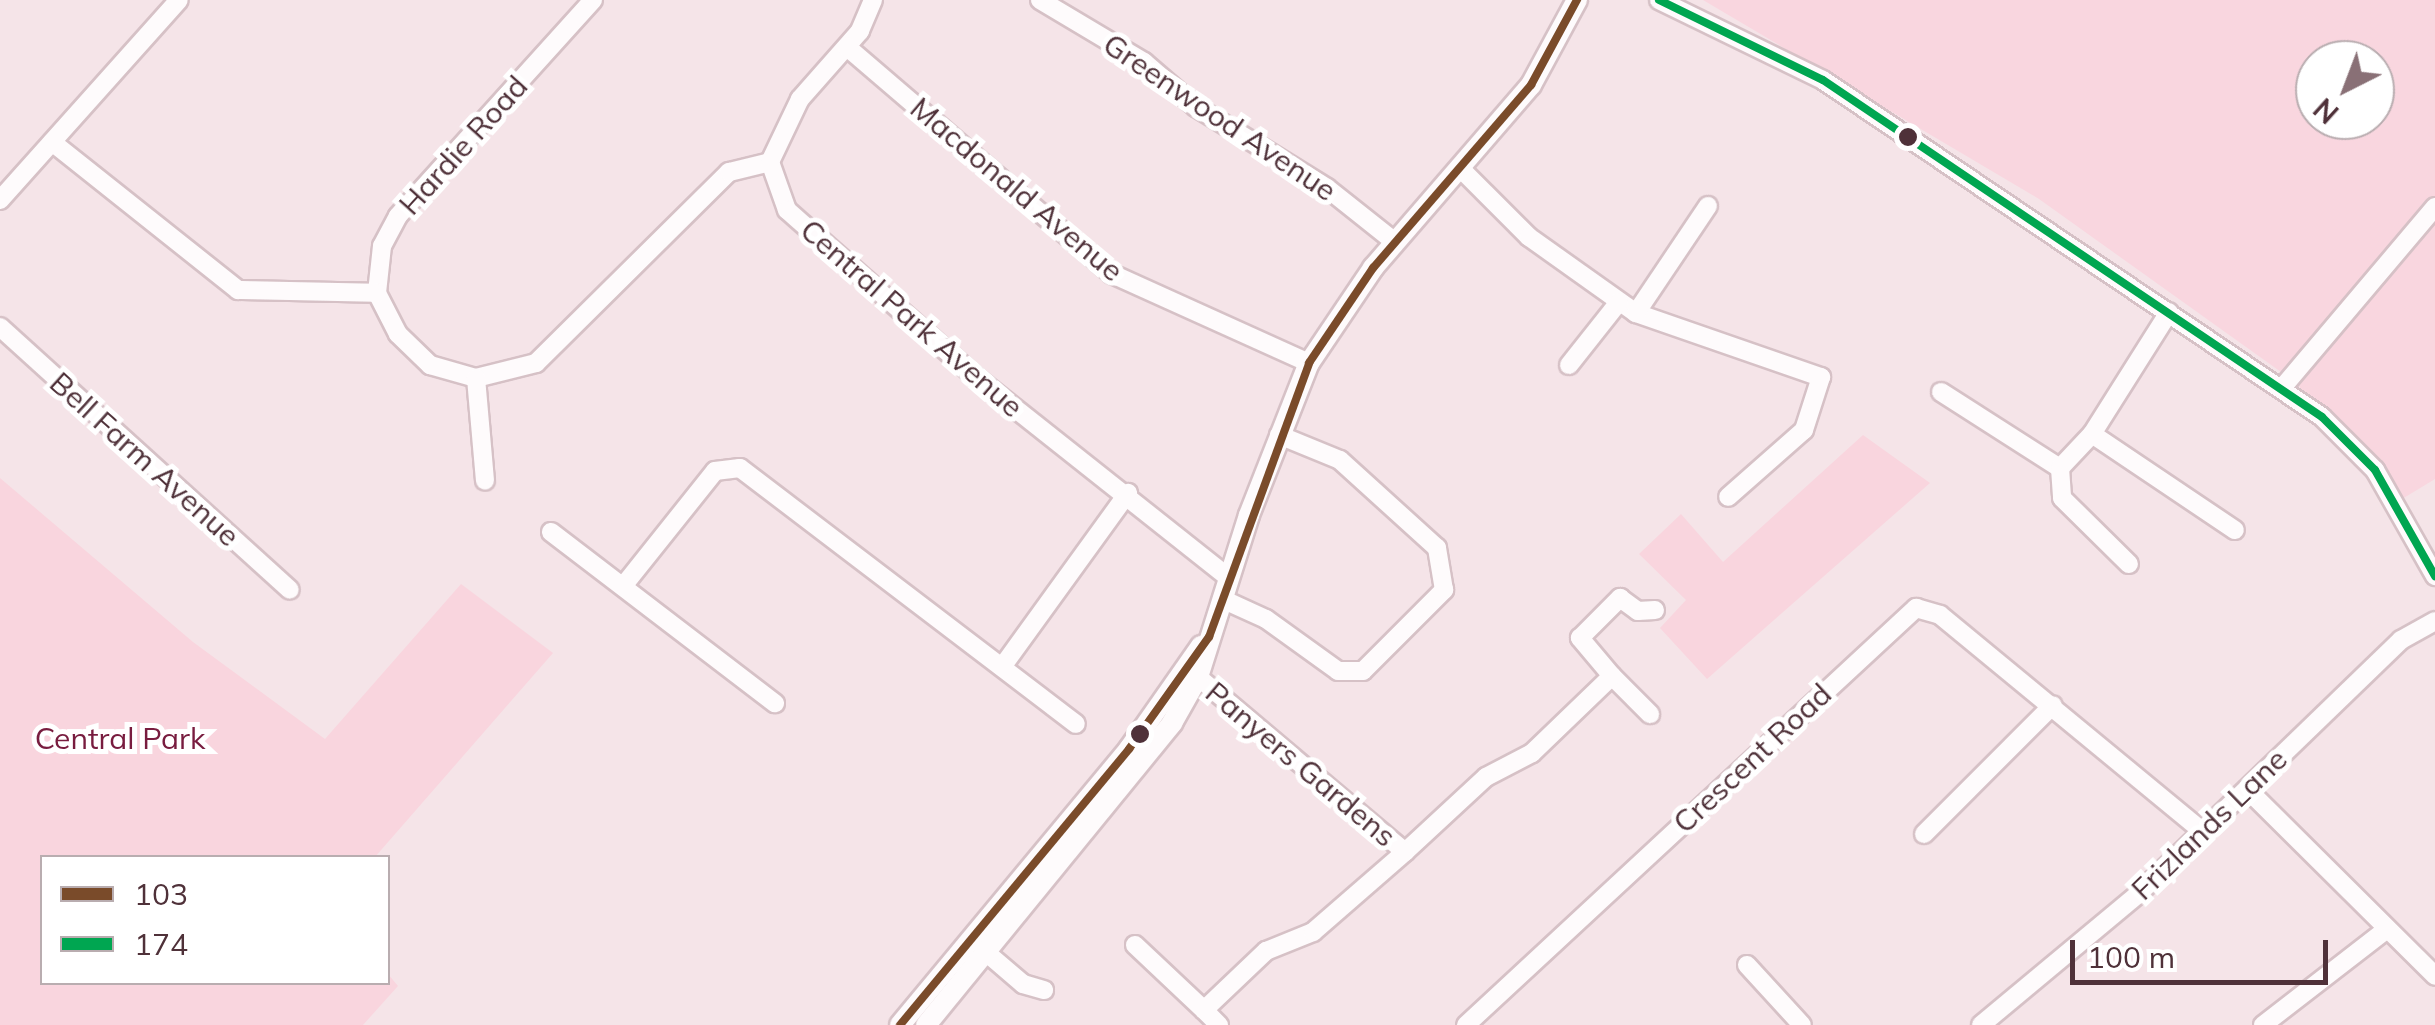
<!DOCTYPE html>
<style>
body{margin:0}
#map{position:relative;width:2435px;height:1025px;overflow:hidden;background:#f5e4e8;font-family:Mulish,sans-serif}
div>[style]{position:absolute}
.built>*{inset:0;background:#f9d6df}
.green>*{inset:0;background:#f9d5de}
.roads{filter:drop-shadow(2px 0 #d6c1c6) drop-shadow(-2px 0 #d6c1c6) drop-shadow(0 2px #d6c1c6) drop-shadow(0 -2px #d6c1c6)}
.minor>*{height:18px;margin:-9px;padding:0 9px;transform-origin:9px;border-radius:9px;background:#fefbfc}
.major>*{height:20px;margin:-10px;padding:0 10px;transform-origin:10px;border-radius:10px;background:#fefbfc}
.bus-1>*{height:8px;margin:-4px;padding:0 4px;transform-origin:4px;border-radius:4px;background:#7a4b2a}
.bus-2>*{height:8px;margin:-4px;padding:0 4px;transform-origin:4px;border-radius:4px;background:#00a651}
.dots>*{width:28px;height:28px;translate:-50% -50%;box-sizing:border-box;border:5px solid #fff;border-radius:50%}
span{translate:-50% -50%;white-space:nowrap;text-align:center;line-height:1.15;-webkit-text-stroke:10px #fff;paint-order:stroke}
.street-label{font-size:30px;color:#4f3139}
.park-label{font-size:30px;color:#781c3f}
.legend{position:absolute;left:40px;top:855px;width:350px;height:130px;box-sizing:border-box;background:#fff;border:2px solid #b9adb0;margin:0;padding:12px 18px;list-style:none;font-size:30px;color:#4f3139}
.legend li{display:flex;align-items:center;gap:20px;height:50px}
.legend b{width:50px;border:2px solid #b9adb0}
.north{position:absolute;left:2295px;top:40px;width:100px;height:100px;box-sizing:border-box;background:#fff;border:2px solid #b9adb0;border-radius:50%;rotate:222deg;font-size:28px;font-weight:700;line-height:40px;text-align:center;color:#4f3139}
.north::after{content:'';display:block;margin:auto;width:35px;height:45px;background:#897076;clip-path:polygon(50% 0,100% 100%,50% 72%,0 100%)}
.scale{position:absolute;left:2070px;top:940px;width:258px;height:45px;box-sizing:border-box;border:5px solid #4f3139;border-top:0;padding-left:12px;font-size:30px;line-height:35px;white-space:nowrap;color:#4f3139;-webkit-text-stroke:8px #fff;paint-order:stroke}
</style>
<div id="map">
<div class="built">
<div style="clip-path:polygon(evenodd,1703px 0,2435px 0,2435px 479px,2402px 499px,2295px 382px,2039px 199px,1703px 0,2315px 60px,2375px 60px,2375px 120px,2315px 120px,2315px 60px)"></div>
</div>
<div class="green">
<div style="clip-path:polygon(1863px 435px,1930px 483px,1707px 679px,1660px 628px,1686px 600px,1639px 554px,1681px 514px,1723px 562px)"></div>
<div style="clip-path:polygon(0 478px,193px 642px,325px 739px,461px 584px,553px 653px,375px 857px,42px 858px,42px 982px,388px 982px,388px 974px,398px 986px,363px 1025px,0 1025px)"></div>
</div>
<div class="roads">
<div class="minor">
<div style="left:593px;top:0;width:291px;rotate:132.1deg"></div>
<div style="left:398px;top:216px;width:34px;rotate:118deg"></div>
<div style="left:382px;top:246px;width:47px;rotate:96.1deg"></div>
<div style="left:377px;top:293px;width:46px;rotate:62.9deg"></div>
<div style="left:398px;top:334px;width:45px;rotate:44.1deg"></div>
<div style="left:430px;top:365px;width:48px;rotate:15.8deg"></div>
<div style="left:476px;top:378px;width:62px;rotate:-14deg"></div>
<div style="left:536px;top:363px;width:272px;rotate:-44.7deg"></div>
<div style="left:729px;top:172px;width:42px;rotate:-13.7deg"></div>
<div style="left:873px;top:0;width:34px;rotate:113deg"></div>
<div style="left:860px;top:31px;width:91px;rotate:131.4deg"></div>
<div style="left:800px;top:99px;width:70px;rotate:115.5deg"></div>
<div style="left:770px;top:162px;width:51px;rotate:70.5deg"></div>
<div style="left:787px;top:210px;width:255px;rotate:41.5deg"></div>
<div style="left:978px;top:379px;width:320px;rotate:38.4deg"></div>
<div style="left:1040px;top:0;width:121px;rotate:30.8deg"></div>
<div style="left:1144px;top:62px;width:69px;rotate:40.9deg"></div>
<div style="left:1196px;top:107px;width:154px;rotate:31.7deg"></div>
<div style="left:1327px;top:188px;width:87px;rotate:38.5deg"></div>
<div style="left:1659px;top:0;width:182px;rotate:26deg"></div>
<div style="left:1823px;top:80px;width:602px;rotate:34.03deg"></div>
<div style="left:2322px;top:417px;width:75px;rotate:45deg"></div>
<div style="left:2375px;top:470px;width:122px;rotate:60.5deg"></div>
<div style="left:847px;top:47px;width:349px;rotate:40.6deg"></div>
<div style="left:1112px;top:274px;width:216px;rotate:24.3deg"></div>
<div style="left:52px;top:142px;width:238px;rotate:38.5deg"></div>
<div style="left:238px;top:290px;width:139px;rotate:1.2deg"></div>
<div style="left:1461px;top:169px;width:96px;rotate:45deg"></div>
<div style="left:1529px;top:237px;width:131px;rotate:35.4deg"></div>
<div style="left:1636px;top:313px;width:196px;rotate:19.1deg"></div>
<div style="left:1821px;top:377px;width:56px;rotate:107.8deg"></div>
<div style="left:1804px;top:430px;width:101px;rotate:138.6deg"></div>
<div style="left:0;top:200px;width:268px;rotate:-48.2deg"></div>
<div style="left:1636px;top:313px;width:129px;rotate:-56.1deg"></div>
<div style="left:0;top:327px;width:391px;rotate:42.2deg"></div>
<div style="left:1569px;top:365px;width:80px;rotate:-51.6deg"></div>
<div style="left:476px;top:378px;width:103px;rotate:85deg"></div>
<div style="left:2282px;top:388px;width:237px;rotate:-49.8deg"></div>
<div style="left:1941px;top:392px;width:141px;rotate:32.6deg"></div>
<div style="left:2092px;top:434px;width:172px;rotate:33.9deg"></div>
<div style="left:2060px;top:468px;width:47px;rotate:-46.7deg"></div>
<div style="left:2092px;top:434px;width:144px;rotate:-57.7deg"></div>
<div style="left:2060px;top:468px;width:30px;rotate:86deg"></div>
<div style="left:2062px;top:498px;width:94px;rotate:44.6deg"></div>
<div style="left:551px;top:532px;width:282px;rotate:37.4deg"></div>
<div style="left:624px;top:585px;width:146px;rotate:-51.4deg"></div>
<div style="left:715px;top:471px;width:25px;rotate:-7deg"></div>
<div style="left:740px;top:468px;width:422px;rotate:37.3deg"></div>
<div style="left:1222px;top:599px;width:48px;rotate:24.4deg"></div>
<div style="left:1266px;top:619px;width:89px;rotate:35.8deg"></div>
<div style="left:1338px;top:671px;width:25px"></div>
<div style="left:1363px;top:671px;width:115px;rotate:-45deg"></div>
<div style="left:1444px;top:590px;width:43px;rotate:-99.5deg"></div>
<div style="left:1437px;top:548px;width:131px;rotate:-137.8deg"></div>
<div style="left:1340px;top:460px;width:66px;rotate:-157.7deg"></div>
<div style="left:1002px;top:667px;width:215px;rotate:-54.1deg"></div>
<div style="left:1612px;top:676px;width:54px;rotate:45deg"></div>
<div style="left:1198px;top:677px;width:271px;rotate:40.2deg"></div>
<div style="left:1405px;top:852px;width:110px;rotate:-42.8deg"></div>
<div style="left:1486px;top:777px;width:52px;rotate:-27.6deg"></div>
<div style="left:1532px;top:753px;width:111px;rotate:-43.9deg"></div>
<div style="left:1612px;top:676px;width:50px;rotate:-130.1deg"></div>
<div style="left:1580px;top:638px;width:57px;rotate:-45deg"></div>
<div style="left:1620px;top:598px;width:22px;rotate:36deg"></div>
<div style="left:1638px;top:611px;width:17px;rotate:-3deg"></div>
<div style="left:2247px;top:789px;width:265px;rotate:44.8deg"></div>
<div style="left:1924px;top:834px;width:182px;rotate:-45deg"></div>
<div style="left:1135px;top:945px;width:95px;rotate:43.3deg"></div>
<div style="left:988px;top:954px;width:46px;rotate:40.6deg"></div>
<div style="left:1023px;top:984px;width:22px;rotate:16deg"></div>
<div style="left:1747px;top:965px;width:81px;rotate:47.5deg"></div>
<div style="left:1219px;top:1025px;width:21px;rotate:-135deg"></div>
<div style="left:1204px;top:1010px;width:86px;rotate:-43.6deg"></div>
<div style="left:1266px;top:951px;width:51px;rotate:-22deg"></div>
<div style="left:1313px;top:932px;width:122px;rotate:-41deg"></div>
<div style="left:1466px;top:1025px;width:614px;rotate:-42.82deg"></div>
<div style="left:1916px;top:608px;width:25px;rotate:16deg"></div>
<div style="left:1940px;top:615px;width:341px;rotate:39.5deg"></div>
<div style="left:1981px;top:1025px;width:203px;rotate:-39.8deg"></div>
<div style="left:2137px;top:895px;width:367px;rotate:-44deg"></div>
<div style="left:2401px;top:640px;width:39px;rotate:-29deg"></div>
<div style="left:2263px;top:1025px;width:157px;rotate:-37.7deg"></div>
</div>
<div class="major">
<div style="left:900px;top:1025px;width:359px;rotate:-50.3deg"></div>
<div style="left:1129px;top:749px;width:126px;rotate:-55deg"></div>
<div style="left:926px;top:1025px;width:390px;rotate:-50.8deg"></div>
<div style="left:1172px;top:723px;width:53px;rotate:-60.5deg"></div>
<div style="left:1198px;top:677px;width:170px;rotate:-72.5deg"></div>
<div style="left:1249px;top:515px;width:163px;rotate:-68.5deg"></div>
<div style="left:1309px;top:363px;width:115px;rotate:-56deg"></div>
<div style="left:1373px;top:268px;width:242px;rotate:-49.2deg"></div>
<div style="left:1531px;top:85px;width:97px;rotate:-61.6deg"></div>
</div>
</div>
<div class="bus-1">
<div style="left:900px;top:1025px;width:359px;rotate:-50.3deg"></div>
<div style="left:1129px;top:749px;width:138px;rotate:-54.5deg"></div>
<div style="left:1209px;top:637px;width:292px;rotate:-69.9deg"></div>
<div style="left:1309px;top:363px;width:115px;rotate:-56deg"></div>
<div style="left:1373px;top:268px;width:242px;rotate:-49.2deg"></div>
<div style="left:1531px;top:85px;width:97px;rotate:-61.6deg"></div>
</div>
<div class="bus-2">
<div style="left:1659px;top:0;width:182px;rotate:26deg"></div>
<div style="left:1823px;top:80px;width:602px;rotate:34.03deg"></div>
<div style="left:2322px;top:417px;width:75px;rotate:45deg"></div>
<div style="left:2375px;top:470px;width:122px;rotate:60.5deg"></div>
</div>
<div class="dots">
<div style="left:1908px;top:137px;background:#4f3139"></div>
<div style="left:1140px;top:734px;background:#4f3139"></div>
</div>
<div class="street-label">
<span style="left:1220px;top:117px;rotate:34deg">Greenwood Avenue</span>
<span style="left:463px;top:145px;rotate:-48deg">Hardie Road</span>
<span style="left:1017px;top:189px;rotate:40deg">Macdonald Avenue</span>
<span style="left:912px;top:318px;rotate:41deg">Central Park Avenue</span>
<span style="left:145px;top:459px;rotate:42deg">Bell Farm Avenue</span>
<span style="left:1752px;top:758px;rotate:-43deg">Crescent Road</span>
<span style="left:1301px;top:764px;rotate:40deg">Panyers Gardens</span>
<span style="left:2209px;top:824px;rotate:-44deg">Frizlands Lane</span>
</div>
<div class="park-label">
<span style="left:120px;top:738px">Central Park</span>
</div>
<ul class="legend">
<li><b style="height:12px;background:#7a4b2a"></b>103</li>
<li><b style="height:12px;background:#00a651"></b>174</li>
</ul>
<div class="north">N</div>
<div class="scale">100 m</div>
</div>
